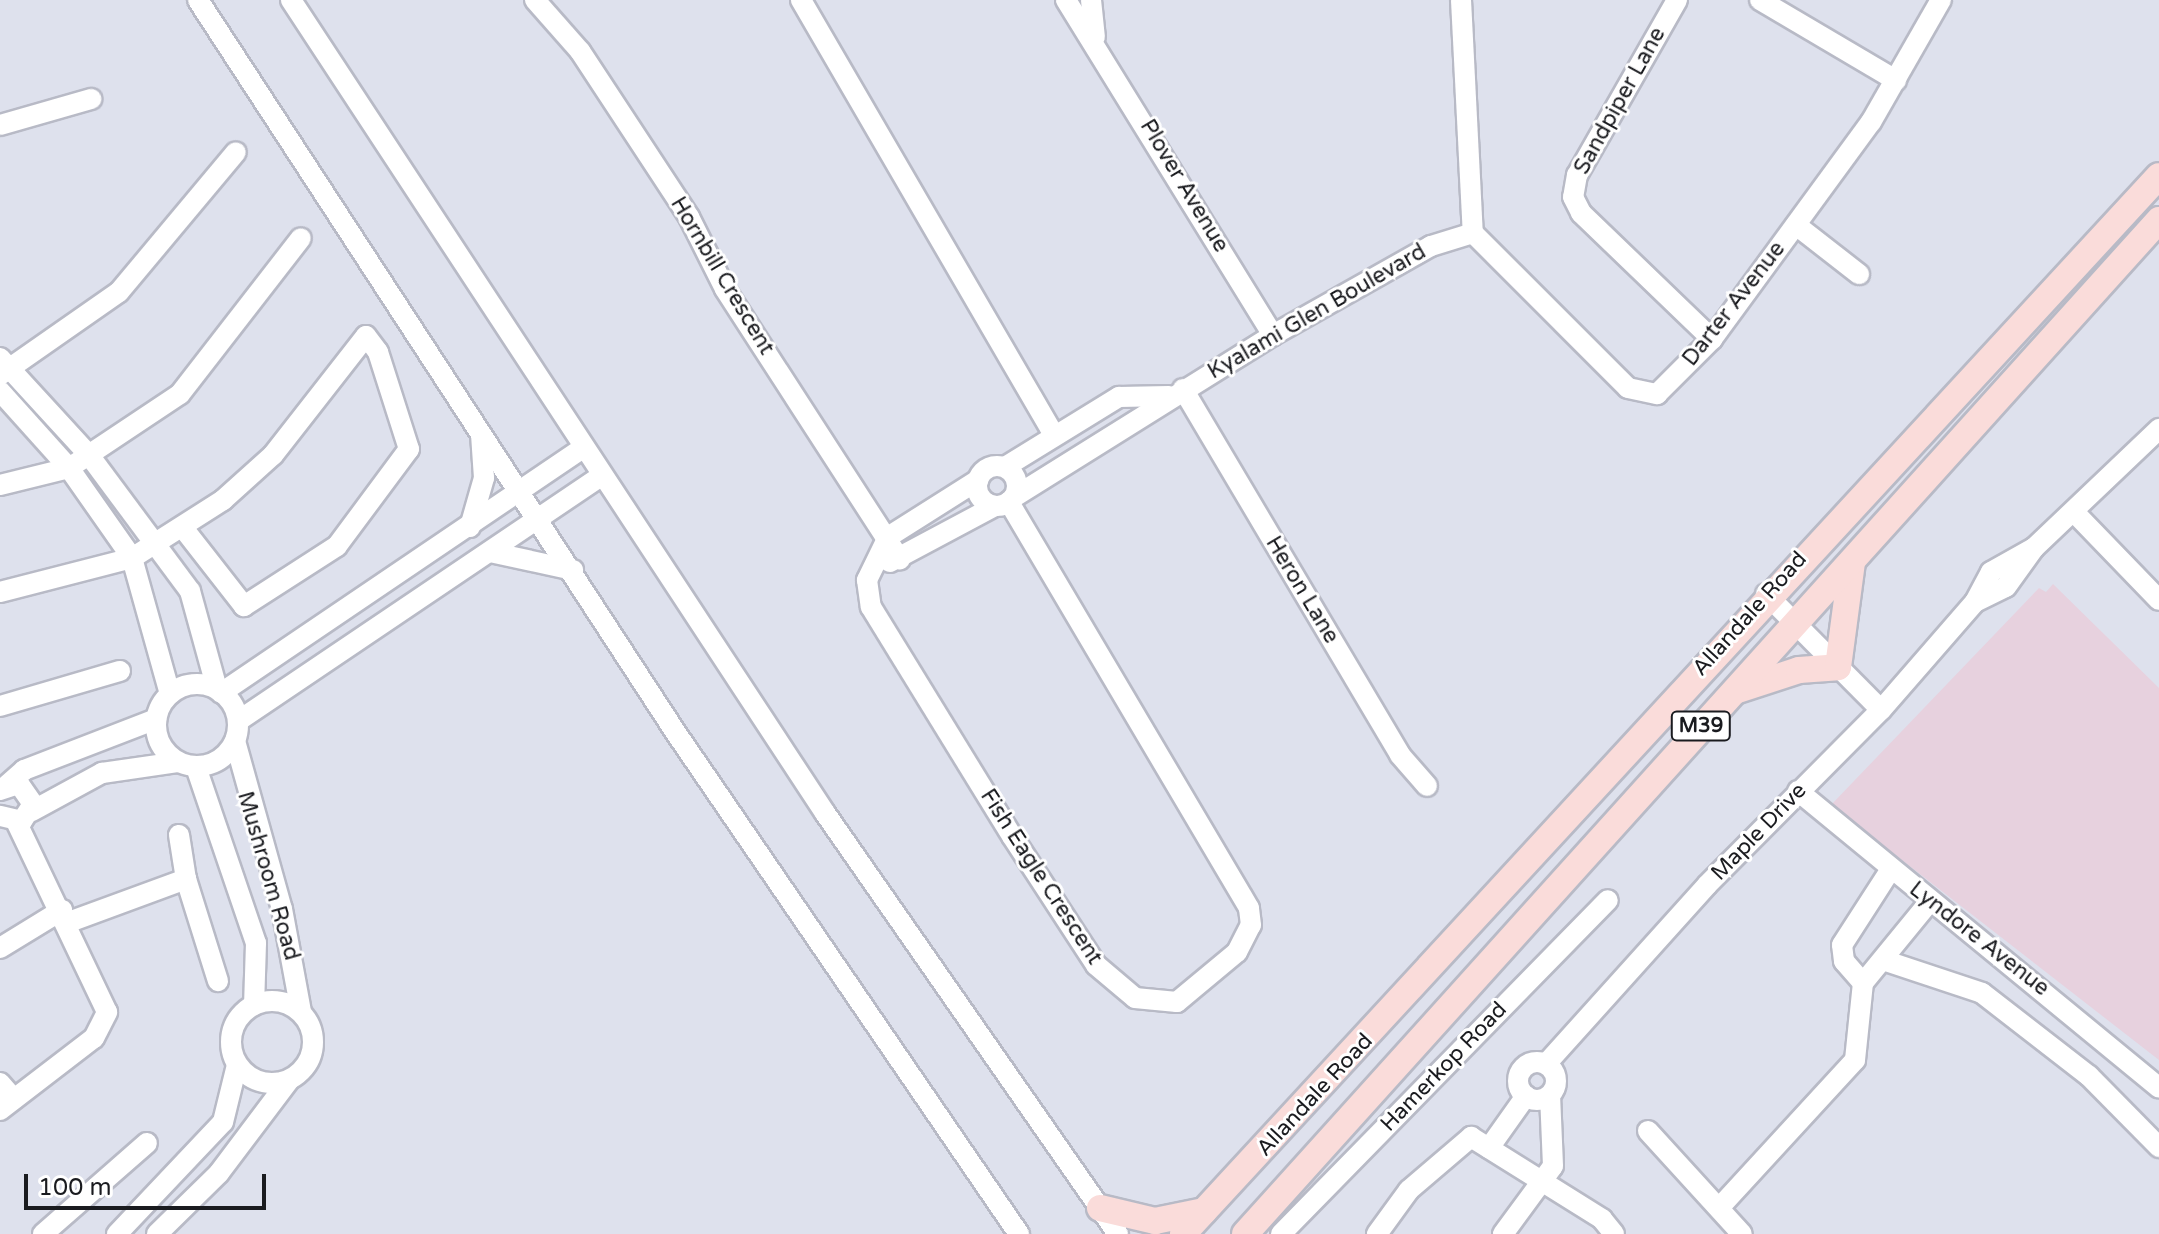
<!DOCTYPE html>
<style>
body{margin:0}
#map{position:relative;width:2159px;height:1234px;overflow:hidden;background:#dee1ed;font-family:"Varela Round",sans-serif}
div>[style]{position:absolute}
.education>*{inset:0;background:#e7d1de}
.roads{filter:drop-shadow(2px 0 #b8bac6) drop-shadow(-2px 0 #b8bac6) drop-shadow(0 2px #b8bac6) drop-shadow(0 -2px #b8bac6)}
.minor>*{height:20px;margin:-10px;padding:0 10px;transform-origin:10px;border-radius:10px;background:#fff}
.minor>.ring{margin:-10px;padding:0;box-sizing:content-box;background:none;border:20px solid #fff;border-radius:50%}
.major>*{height:26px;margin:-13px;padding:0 13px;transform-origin:13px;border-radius:13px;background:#fadcda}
span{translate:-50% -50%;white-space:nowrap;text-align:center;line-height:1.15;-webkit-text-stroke:6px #fff;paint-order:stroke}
.shield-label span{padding:2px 6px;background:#fff;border:2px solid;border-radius:6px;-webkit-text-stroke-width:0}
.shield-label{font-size:20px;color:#1a1b1f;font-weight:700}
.street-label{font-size:22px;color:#1a1b1f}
.scale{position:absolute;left:24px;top:1174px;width:242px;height:36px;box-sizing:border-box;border:4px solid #1a1b1f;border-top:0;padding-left:10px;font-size:24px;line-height:28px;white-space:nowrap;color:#1a1b1f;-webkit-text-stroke:6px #fff;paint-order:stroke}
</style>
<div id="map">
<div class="education">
<div style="clip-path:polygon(2053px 584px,2159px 688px,2159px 1060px,1831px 805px,2039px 588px,2046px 592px)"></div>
</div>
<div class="roads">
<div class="minor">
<div style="left:198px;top:0;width:871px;rotate:56.89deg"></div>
<div style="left:674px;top:730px;width:611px;rotate:55.61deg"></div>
<div style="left:291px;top:0;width:973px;rotate:56.7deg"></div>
<div style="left:825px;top:813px;width:513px;rotate:55.16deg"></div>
<div style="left:535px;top:0;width:68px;rotate:48.6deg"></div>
<div style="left:580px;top:51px;width:199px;rotate:56.7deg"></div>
<div style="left:689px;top:217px;width:80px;rotate:63.4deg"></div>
<div style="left:725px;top:289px;width:322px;rotate:57.1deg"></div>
<div style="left:801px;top:0;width:503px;rotate:59.82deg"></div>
<div style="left:1066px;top:0;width:394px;rotate:58.3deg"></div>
<div style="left:1091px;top:0;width:37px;rotate:84deg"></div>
<div style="left:1461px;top:0;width:233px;rotate:87.1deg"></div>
<div style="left:1677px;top:0;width:202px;rotate:119.7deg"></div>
<div style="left:1577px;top:175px;width:22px;rotate:100deg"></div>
<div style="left:1573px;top:197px;width:18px;rotate:63deg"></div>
<div style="left:1581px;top:213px;width:182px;rotate:43.9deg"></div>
<div style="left:1760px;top:0;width:158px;rotate:30.5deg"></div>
<div style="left:0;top:125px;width:95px;rotate:-15.9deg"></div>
<div style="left:1796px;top:225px;width:80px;rotate:37.9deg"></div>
<div style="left:1473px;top:233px;width:219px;rotate:45deg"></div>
<div style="left:1628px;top:388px;width:30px;rotate:12deg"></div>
<div style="left:1657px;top:394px;width:78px;rotate:-45deg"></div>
<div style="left:1712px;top:339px;width:269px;rotate:-53.8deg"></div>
<div style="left:1871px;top:122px;width:141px;rotate:-60.2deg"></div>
<div style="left:0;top:358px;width:132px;rotate:47.5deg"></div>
<div style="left:89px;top:455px;width:169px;rotate:53.4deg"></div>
<div style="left:190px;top:591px;width:102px;rotate:74.6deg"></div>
<div style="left:0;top:375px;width:145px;rotate:-34.9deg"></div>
<div style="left:119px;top:292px;width:182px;rotate:-50.1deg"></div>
<div style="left:1183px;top:389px;width:425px;rotate:59.3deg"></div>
<div style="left:1400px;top:755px;width:41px;rotate:48.9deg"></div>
<div style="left:0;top:391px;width:103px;rotate:48.1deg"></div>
<div style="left:69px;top:468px;width:110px;rotate:55deg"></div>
<div style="left:132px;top:558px;width:141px;rotate:74.4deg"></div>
<div class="ring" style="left:977px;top:466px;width:20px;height:20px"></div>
<div style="left:1005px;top:467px;width:134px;rotate:-31.6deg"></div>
<div style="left:1119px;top:397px;width:50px;rotate:-1.1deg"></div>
<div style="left:0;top:485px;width:71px;rotate:-13.8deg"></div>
<div style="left:69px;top:468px;width:133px;rotate:-33.7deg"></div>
<div style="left:180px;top:394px;width:197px;rotate:-52.2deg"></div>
<div style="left:1014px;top:497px;width:305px;rotate:-32deg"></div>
<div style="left:1273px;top:335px;width:181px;rotate:-29.4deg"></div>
<div style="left:1431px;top:246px;width:44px;rotate:-17.2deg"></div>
<div style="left:2074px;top:512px;width:122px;rotate:46deg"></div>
<div style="left:470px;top:527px;width:51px;rotate:-74.1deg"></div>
<div style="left:484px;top:478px;width:44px;rotate:-93.9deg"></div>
<div style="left:888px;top:537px;width:48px;rotate:116deg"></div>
<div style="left:867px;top:580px;width:27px;rotate:82deg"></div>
<div style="left:871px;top:607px;width:269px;rotate:58.4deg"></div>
<div style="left:1012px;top:836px;width:154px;rotate:56.9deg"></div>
<div style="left:1096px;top:965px;width:51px;rotate:40.2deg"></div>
<div style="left:1135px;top:998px;width:42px;rotate:5.4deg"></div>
<div style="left:1177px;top:1002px;width:78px;rotate:-39.8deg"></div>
<div style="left:1237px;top:952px;width:30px;rotate:-63deg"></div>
<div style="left:1251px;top:925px;width:17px;rotate:-97deg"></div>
<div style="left:1249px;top:908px;width:472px;rotate:-120.6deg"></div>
<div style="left:888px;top:537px;width:107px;rotate:-32.3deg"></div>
<div style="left:490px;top:552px;width:85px;rotate:12.2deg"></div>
<div style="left:890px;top:562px;width:119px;rotate:-28.1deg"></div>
<div style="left:0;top:592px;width:136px;rotate:-14.4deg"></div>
<div style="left:132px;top:558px;width:108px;rotate:-32.5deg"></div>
<div style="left:223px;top:500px;width:67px;rotate:-42deg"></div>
<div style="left:273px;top:455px;width:151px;rotate:-52deg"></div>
<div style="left:366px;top:336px;width:20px;rotate:53deg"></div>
<div style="left:378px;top:352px;width:102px;rotate:72.3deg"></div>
<div style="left:409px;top:449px;width:121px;rotate:126.6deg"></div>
<div style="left:337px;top:546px;width:111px;rotate:147.2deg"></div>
<div style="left:244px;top:606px;width:99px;rotate:-128deg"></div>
<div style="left:1766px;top:594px;width:163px;rotate:45.2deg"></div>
<div style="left:1975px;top:602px;width:34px;rotate:-26deg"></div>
<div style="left:2006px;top:587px;width:48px;rotate:-54.3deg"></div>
<div style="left:2034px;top:548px;width:173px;rotate:-43.6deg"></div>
<div class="ring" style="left:156px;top:684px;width:62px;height:62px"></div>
<div style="left:221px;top:693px;width:437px;rotate:-34.1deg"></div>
<div style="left:0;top:706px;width:125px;rotate:-16.3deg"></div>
<div style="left:238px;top:721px;width:438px;rotate:-34deg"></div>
<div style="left:235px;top:741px;width:174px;rotate:74.4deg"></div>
<div style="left:282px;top:909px;width:105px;rotate:79.5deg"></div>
<div style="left:196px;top:767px;width:186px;rotate:71.2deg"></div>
<div style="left:256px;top:943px;width:62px;rotate:91.8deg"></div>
<div style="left:7px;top:785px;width:23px;rotate:-41deg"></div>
<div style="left:24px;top:770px;width:142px;rotate:-21.1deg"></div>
<div style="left:0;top:790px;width:20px;rotate:-18deg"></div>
<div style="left:19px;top:784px;width:24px;rotate:55deg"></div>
<div style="left:33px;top:804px;width:20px;rotate:123deg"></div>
<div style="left:22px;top:821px;width:23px;rotate:-167deg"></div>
<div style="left:1798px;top:791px;width:467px;rotate:39.4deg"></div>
<div style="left:32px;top:811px;width:80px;rotate:-28.5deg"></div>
<div style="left:102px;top:773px;width:76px;rotate:-8.3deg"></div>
<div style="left:179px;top:835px;width:45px;rotate:81deg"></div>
<div style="left:69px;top:922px;width:125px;rotate:-20.2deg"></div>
<div style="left:186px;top:879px;width:107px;rotate:72.6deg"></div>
<div style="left:0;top:948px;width:73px;rotate:-31.5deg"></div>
<div style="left:1883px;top:960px;width:104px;rotate:18.4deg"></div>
<div style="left:1982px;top:993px;width:135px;rotate:37.8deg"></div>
<div style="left:2089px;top:1076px;width:100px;rotate:45.4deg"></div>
<div style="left:1863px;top:983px;width:106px;rotate:-50.7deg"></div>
<div class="ring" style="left:231px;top:1001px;width:62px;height:62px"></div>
<div class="ring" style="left:1518px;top:1062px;width:18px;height:18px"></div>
<div style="left:1546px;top:1064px;width:241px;rotate:-48deg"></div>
<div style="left:1707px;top:885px;width:247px;rotate:-45.2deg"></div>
<div style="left:1881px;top:710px;width:143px;rotate:-49deg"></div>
<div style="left:1975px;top:602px;width:34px;rotate:-62deg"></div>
<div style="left:1991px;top:572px;width:49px;rotate:-29.2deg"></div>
<div style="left:0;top:1083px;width:21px;rotate:49deg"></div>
<div style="left:0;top:1110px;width:118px;rotate:-37.5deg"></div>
<div style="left:94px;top:1038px;width:29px;rotate:-63deg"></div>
<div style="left:107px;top:1012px;width:209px;rotate:-115.5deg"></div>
<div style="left:1648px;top:1131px;width:139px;rotate:47.6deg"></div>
<div style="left:1489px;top:1148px;width:64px;rotate:-54.6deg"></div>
<div style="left:1719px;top:1208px;width:201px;rotate:-47.4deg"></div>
<div style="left:1855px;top:1060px;width:77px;rotate:-84.1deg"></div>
<div style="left:1863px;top:983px;width:29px;rotate:-131deg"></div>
<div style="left:1844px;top:961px;width:16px;rotate:-97deg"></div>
<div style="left:1842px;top:945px;width:90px;rotate:-57.2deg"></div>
<div style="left:43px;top:1234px;width:138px;rotate:-41.2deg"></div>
<div style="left:117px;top:1234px;width:154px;rotate:-46.6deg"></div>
<div style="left:223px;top:1122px;width:59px;rotate:-76.2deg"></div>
<div style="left:157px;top:1234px;width:87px;rotate:-44.5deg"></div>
<div style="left:219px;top:1173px;width:116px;rotate:-53deg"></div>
<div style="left:1281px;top:1234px;width:467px;rotate:-45.6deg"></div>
<div style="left:1377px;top:1234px;width:54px;rotate:-54deg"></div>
<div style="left:1409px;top:1190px;width:82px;rotate:-40.5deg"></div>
<div style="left:1471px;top:1137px;width:155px;rotate:32deg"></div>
<div style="left:1602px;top:1219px;width:19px;rotate:51deg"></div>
<div style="left:1503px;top:1234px;width:84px;rotate:-53.7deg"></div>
<div style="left:1553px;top:1166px;width:71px;rotate:-92.4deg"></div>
</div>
<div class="major">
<div style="left:1735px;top:691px;width:67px;rotate:-18.2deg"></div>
<div style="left:1799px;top:670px;width:39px;rotate:-4deg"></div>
<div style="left:1838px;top:667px;width:106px;rotate:-82.4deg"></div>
<div style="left:1100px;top:1208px;width:57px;rotate:13.3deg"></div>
<div style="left:1155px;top:1221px;width:50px;rotate:-11.5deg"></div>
<div style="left:1183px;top:1234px;width:1439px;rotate:-47.31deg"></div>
<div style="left:1245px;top:1234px;width:1365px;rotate:-47.97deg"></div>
</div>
</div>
<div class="shield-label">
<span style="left:1701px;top:726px">M39</span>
</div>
<div class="street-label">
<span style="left:1620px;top:101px;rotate:-61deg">Sandpiper Lane</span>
<span style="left:1184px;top:186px;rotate:59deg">Plover Avenue</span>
<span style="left:722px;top:276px;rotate:59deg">Hornbill Crescent</span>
<span style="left:1734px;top:304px;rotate:-52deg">Darter Avenue</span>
<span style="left:1317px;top:312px;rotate:-30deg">Kyalami Glen Boulevard</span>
<span style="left:1302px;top:590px;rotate:59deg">Heron Lane</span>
<span style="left:1750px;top:614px;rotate:-48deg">Allandale Road</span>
<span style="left:1759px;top:832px;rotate:-46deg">Maple Drive</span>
<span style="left:268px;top:876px;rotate:74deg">Mushroom Road</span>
<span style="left:1041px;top:877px;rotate:57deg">Fish Eagle Crescent</span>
<span style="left:1979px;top:939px;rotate:38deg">Lyndore Avenue</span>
<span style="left:1444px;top:1067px;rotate:-46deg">Hamerkop Road</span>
<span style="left:1315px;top:1095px;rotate:-47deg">Allandale Road</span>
</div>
<div class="scale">100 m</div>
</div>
